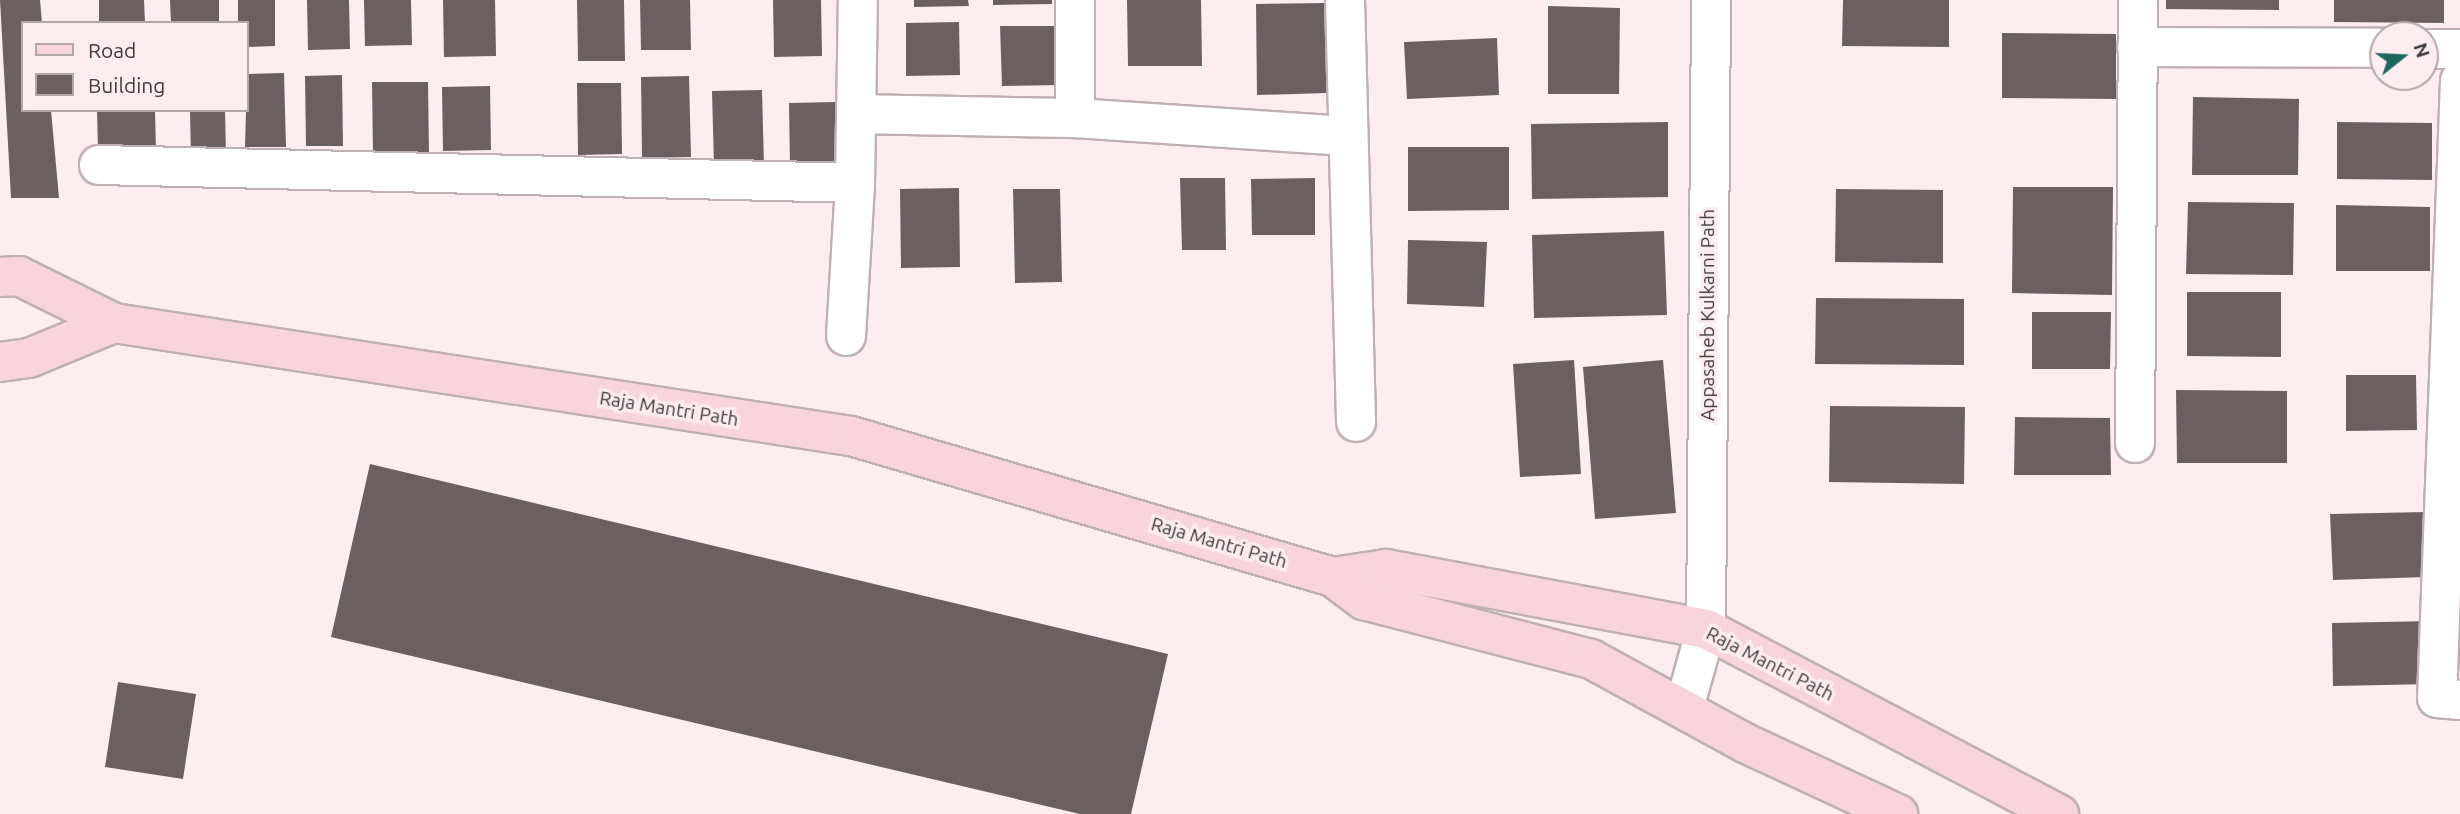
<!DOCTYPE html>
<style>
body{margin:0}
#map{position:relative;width:2460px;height:814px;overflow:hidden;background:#fdedf0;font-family:Ubuntu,sans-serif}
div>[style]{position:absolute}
.building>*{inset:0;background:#6c5f61}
.roads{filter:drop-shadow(2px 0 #c0b0b3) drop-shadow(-2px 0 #c0b0b3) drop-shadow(0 2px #c0b0b3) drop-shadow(0 -2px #c0b0b3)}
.minor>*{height:38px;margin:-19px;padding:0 19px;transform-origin:19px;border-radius:19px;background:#fff}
.major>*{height:38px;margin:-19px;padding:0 19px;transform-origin:19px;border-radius:19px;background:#f8d5dc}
span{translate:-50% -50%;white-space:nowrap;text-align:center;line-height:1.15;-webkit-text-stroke:7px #fdedf0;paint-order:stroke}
.street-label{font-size:19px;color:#413b3c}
.legend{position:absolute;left:21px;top:21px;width:228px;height:91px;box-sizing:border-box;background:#fdedf0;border:2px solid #b2a6a8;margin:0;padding:9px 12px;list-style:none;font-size:21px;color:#413b3c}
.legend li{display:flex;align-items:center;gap:14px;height:35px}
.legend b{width:35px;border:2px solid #b2a6a8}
.north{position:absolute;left:2369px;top:21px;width:70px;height:70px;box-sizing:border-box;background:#fdedf0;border:2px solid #b2a6a8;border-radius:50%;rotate:72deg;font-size:19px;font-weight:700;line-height:28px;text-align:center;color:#413b3c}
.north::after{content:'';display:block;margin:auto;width:24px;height:32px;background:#1d675f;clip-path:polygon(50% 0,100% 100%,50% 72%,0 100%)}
</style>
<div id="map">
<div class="building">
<div style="clip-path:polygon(0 0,40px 0,42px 23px,23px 23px,23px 110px,51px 110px,59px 198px,11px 198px)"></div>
<div style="clip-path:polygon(99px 0,144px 0,145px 23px,99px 23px)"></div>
<div style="clip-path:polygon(170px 0,219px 0,219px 23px,171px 23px)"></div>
<div style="clip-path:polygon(238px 0,275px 0,275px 46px,247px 47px,247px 23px,238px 23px)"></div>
<div style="clip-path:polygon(307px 0,349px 0,350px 49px,308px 50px)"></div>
<div style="clip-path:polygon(364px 0,411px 0,412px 45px,365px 46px)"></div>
<div style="clip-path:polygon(443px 0,495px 0,496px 56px,444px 57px)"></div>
<div style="clip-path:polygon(577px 0,624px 0,625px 61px,578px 61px)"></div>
<div style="clip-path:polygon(640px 0,690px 0,691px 50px,641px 50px)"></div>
<div style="clip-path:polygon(773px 0,821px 0,822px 56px,774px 57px)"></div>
<div style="clip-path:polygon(914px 0,968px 0,969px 6px,914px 7px)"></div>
<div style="clip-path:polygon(993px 0,1052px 0,1052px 4px,993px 5px)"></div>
<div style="clip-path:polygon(1127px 0,1201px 0,1202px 66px,1128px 66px)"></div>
<div style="clip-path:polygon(1843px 0,1949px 0,1949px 47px,1842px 46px)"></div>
<div style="clip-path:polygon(2166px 0,2279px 0,2279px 10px,2166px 9px)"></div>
<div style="clip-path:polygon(2334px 0,2444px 0,2444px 23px,2334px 22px)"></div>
<div style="clip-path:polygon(1326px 3px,1327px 93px,1257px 95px,1256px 4px)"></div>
<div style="clip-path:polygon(1548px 6px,1620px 8px,1619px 94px,1548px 94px)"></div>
<div style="clip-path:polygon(959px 22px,960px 75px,906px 76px,906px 23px)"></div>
<div style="clip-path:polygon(1000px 26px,1060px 26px,1061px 85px,1002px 86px)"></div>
<div style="clip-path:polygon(2002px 33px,2116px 34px,2116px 99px,2002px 98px)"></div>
<div style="clip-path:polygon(1497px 38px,1499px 95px,1407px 99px,1404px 42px)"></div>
<div style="clip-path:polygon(284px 73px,286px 147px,245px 147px,247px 74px)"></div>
<div style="clip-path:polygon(342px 75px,343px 146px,306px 146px,305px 76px)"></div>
<div style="clip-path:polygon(689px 76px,691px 157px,642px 158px,641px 77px)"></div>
<div style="clip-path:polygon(372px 82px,428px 82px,429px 153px,373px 153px)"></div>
<div style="clip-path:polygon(577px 83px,621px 83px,622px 154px,578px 155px)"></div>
<div style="clip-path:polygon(490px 86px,491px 150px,443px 151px,442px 87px)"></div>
<div style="clip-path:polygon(762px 90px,764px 166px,714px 166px,712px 91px)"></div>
<div style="clip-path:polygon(2193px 97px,2299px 99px,2298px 175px,2192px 175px)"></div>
<div style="clip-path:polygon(835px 102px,836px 167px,790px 168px,789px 103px)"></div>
<div style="clip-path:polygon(97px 110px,155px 110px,156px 152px,98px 152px)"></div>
<div style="clip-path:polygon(190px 110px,225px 110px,226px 156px,191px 157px)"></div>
<div style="clip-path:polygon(1668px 122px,1668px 197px,1532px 199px,1531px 124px)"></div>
<div style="clip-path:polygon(2337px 122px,2432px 123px,2432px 180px,2337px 179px)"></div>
<div style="clip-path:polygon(1408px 147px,1509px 147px,1509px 210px,1408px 211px)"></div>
<div style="clip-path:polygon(1180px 178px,1225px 178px,1226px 250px,1182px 250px)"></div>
<div style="clip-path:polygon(1315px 178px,1315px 235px,1252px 235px,1251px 179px)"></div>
<div style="clip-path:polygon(2013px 187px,2113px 187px,2112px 295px,2012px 293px)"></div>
<div style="clip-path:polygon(959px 188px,960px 267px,901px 268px,900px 189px)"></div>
<div style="clip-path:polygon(1013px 189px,1060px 189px,1062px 282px,1015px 283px)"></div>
<div style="clip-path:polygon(1836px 189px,1943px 190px,1943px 263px,1835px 262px)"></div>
<div style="clip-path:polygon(2188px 202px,2294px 203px,2293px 275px,2186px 274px)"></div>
<div style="clip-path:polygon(2336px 205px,2430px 207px,2430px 271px,2336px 271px)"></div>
<div style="clip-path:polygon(1664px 231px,1667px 315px,1534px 318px,1532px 235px)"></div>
<div style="clip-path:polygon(1408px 240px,1487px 242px,1484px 307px,1407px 304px)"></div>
<div style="clip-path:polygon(2187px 292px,2281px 292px,2281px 357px,2187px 356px)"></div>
<div style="clip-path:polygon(1816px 298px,1964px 299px,1964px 365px,1815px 364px)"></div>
<div style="clip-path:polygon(2032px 312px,2111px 312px,2110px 369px,2032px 369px)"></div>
<div style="clip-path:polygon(1574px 360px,1581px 474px,1520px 477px,1513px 364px)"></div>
<div style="clip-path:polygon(1663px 360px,1676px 513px,1595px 519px,1583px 367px)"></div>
<div style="clip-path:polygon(2346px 375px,2416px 375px,2417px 430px,2346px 431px)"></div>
<div style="clip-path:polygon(2176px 390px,2287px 391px,2287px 463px,2177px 463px)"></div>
<div style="clip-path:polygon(1830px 406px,1965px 407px,1964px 484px,1829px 482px)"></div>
<div style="clip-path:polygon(2015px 417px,2110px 418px,2111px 475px,2014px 475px)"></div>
<div style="clip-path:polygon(370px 464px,1168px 654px,1131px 814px,1080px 814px,331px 637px)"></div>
<div style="clip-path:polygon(2426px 512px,2427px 577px,2333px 580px,2330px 514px)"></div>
<div style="clip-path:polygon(2432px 621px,2433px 684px,2333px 686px,2332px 623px)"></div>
<div style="clip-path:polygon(118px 682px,196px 694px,183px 779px,105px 767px)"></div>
</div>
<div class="roads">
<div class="minor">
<div style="left:1345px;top:0;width:422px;rotate:88.5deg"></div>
<div style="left:2137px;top:47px;width:246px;rotate:0.2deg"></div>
<div style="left:2425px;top:49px;width:35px"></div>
<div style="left:2460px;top:81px;width:617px;rotate:92.13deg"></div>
<div style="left:2437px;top:698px;width:23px;rotate:5deg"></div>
<div style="left:857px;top:114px;width:218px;rotate:1.1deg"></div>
<div style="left:1075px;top:118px;width:118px;rotate:-90deg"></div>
<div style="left:1075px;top:118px;width:272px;rotate:3.8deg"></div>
<div style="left:99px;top:165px;width:756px;rotate:1.36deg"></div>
<div style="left:846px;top:336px;width:153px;rotate:-86.6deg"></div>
<div style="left:855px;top:183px;width:183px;rotate:-89.1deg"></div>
<div style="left:2135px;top:443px;width:443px;rotate:-89.6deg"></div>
<div style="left:1684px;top:708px;width:82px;rotate:-74.4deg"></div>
<div style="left:1706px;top:629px;width:629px;rotate:-89.54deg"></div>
</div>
<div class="major">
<div style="left:0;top:277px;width:19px;rotate:-3deg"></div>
<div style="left:19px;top:276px;width:106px;rotate:26.3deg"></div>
<div style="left:114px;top:323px;width:746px;rotate:8.72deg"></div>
<div style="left:851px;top:436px;width:502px;rotate:16.31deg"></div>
<div style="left:1333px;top:577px;width:39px;rotate:37deg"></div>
<div style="left:1364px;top:600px;width:235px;rotate:14.6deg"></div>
<div style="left:1591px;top:659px;width:175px;rotate:28.6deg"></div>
<div style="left:1745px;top:743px;width:169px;rotate:24.9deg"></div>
<div style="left:0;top:362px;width:29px;rotate:-8deg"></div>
<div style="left:29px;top:358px;width:92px;rotate:-22.4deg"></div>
<div style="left:1333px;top:577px;width:54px;rotate:-8.6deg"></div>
<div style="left:1386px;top:569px;width:326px;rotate:10.6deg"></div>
<div style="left:1706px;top:629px;width:399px;rotate:27.7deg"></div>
</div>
</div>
<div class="street-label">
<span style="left:1708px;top:315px;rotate:-90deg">Appasaheb Kulkarni Path</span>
<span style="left:669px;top:409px;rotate:9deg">Raja Mantri Path</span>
<span style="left:1219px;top:543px;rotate:16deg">Raja Mantri Path</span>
<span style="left:1770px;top:664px;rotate:27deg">Raja Mantri Path</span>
</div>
<ul class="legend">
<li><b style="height:9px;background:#f8d5dc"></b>Road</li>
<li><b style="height:19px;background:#6c5f61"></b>Building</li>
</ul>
<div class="north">N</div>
</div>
